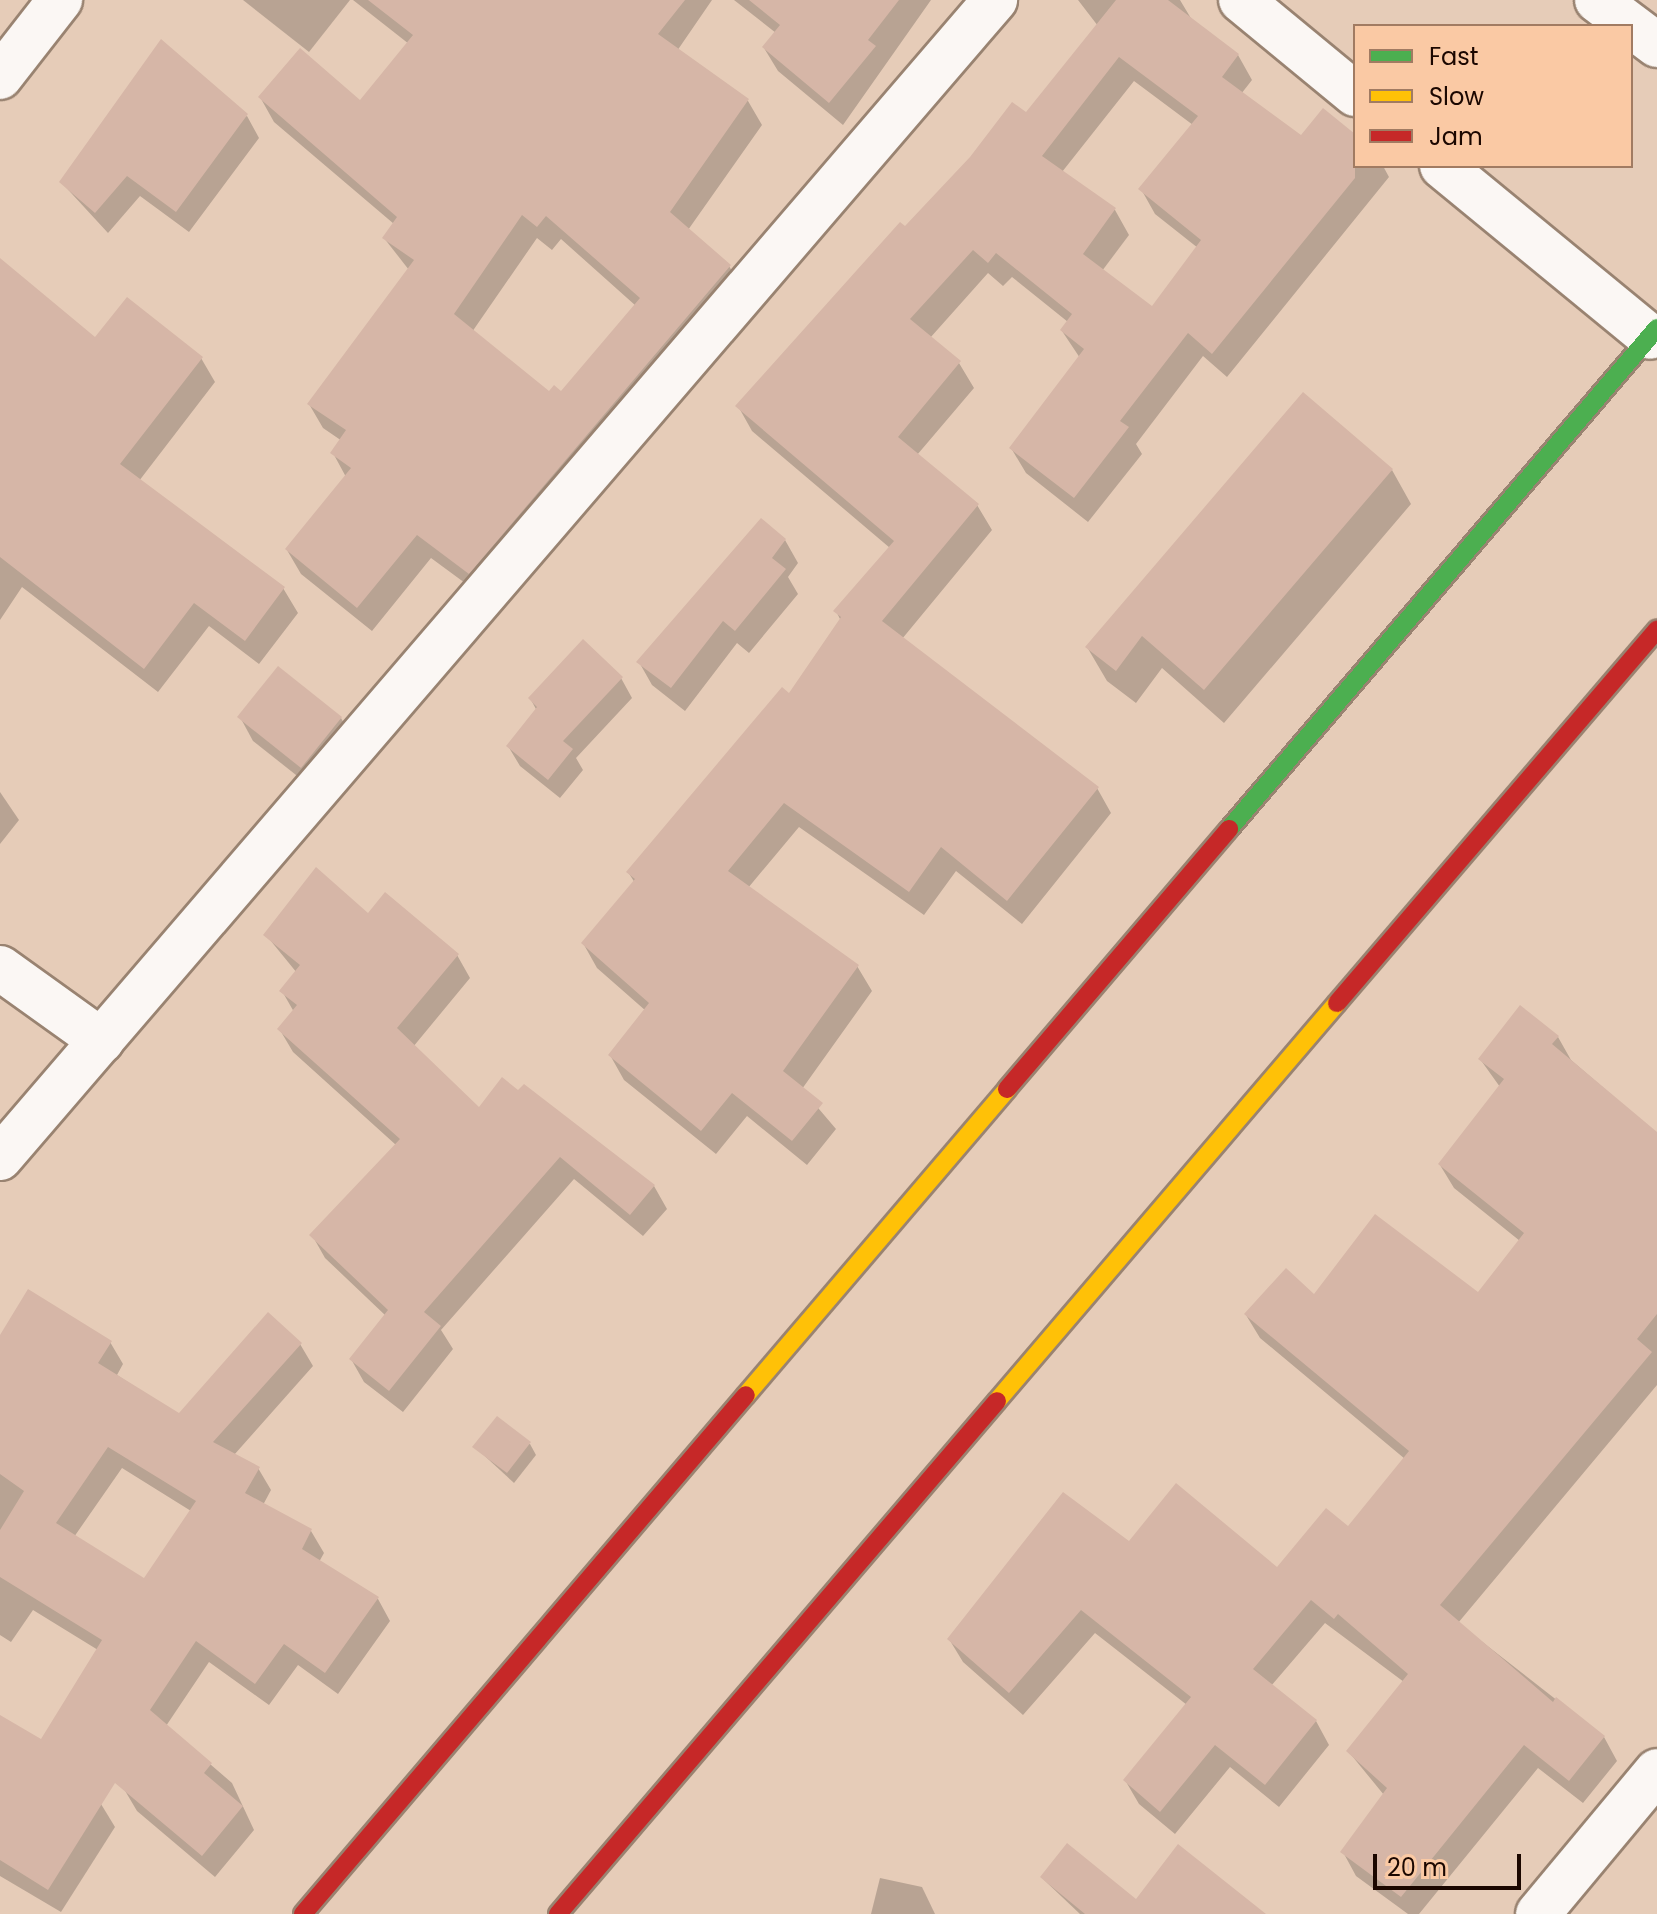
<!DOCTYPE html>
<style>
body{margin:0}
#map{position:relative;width:1657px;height:1914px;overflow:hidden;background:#e6ccb8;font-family:Poppins,sans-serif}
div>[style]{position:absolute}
.shadow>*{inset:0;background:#0003}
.building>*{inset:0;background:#d6b6a7}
.roads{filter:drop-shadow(2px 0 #998371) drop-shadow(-2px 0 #998371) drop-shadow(0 2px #998371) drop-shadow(0 -2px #998371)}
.street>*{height:44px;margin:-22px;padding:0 22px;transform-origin:22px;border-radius:22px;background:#fbf7f4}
.fast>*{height:18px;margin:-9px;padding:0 9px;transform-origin:9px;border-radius:9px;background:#4caf50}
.slow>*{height:18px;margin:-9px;padding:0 9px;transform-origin:9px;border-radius:9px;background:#ffc107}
.jam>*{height:18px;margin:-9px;padding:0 9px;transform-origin:9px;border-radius:9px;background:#c62828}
span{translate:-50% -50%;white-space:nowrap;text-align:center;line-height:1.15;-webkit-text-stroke:6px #fac9a4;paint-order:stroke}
.legend{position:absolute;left:1353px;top:24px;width:280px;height:144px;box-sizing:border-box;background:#fac9a4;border:2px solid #a17b62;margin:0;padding:10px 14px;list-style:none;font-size:24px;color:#1b0700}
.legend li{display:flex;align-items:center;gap:16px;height:40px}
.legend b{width:40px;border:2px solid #a17b62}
.scale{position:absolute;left:1373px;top:1854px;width:148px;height:36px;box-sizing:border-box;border:4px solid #1b0700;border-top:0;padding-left:10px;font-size:24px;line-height:28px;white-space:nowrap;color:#1b0700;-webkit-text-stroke:6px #fac9a4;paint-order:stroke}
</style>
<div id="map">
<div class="shadow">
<div style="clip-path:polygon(243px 0,350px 0,309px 52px)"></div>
<div style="clip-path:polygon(evenodd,353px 0,712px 0,677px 51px,748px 101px,762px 125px,688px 230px,729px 266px,744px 291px,484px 597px,431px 558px,372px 631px,301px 574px,287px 550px,346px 477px,333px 453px,342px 441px,323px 428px,309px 404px,409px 270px,384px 238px,394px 224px,274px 122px,260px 97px,360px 103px,409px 44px,353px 0,537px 238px,552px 250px,561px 239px,636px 306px,561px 394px,549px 394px,472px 332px,537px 238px)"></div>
<div style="clip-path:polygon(734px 0,931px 0,843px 125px,778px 71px,764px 48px,776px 33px)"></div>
<div style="clip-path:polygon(evenodd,1078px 0,1180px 0,1192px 20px,1238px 55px,1252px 80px,1241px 94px,1301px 138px,1355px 136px,1355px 166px,1383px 166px,1389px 177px,1227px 377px,1203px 356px,1136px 444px,1142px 454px,1088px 522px,1026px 473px,1011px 448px,1080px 358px,1062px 331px,1068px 322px,1012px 277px,1003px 286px,988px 273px,930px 338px,959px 363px,974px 388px,917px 455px,977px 505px,992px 530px,902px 639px,1097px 788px,1111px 813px,1022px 924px,956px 871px,924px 915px,799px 827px,748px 888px,857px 966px,872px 991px,802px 1089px,836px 1129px,807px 1165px,747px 1116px,716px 1154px,624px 1080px,610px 1055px,646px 1011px,597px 968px,583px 943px,635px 883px,628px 872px,789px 696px,841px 621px,836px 611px,890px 548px,752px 431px,738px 406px,905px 229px,1026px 115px,1098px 26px,1078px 0,1134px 81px,1193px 125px,1141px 189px,1155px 214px,1198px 248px,1152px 309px,1102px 271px,1129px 235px,1115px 210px,1062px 172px,1134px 81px)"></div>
<div style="clip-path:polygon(247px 116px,259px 138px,189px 232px,140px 196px,108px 233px,61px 182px)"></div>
<div style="clip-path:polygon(0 261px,95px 340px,201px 358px,215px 382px,139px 481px,283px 588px,298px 613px,259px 664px,209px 626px,158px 692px,22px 587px,0 620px)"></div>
<div style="clip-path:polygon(1392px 470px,1411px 504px,1224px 723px,1162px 668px,1136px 703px,1107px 681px,1087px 647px)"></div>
<div style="clip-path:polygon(785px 540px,798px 563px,788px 577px,798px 594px,749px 653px,737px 643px,685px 711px,652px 685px,639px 662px)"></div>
<div style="clip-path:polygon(621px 678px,632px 698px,576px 758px,583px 770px,560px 798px,520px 766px,508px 746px,537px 711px,530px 698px)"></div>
<div style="clip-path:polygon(240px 717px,341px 718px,354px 741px,315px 790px,253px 741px)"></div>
<div style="clip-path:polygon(0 792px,19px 820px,0 844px)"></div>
<div style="clip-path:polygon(368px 916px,457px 955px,470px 978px,413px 1047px,479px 1110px,654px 1186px,667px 1209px,643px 1236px,574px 1179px,441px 1330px,453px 1349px,403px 1412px,364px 1382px,351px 1359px,386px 1316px,325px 1258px,312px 1235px,396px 1145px,293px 1052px,280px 1030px,294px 1012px,282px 991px,297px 973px,266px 935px)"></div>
<div style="clip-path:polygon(1558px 1037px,1571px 1060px,1657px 1134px,1657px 1385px,1458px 1623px,1604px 1737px,1617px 1761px,1583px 1803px,1538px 1768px,1419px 1914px,1408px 1914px,1356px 1876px,1343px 1852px,1384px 1795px,1348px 1751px,1404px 1682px,1325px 1623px,1271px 1686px,1316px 1721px,1329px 1745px,1279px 1807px,1230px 1767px,1175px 1834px,1139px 1804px,1125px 1780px,1187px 1705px,1095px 1633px,1023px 1715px,963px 1662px,949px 1639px,1129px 1543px,1278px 1570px,1348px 1528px,1405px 1459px,1260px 1338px,1246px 1315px,1314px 1296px,1479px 1295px,1520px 1241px,1454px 1188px,1440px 1165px,1500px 1087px,1480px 1059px)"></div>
<div style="clip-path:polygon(evenodd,0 1339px,110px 1342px,123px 1364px,117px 1375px,179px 1416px,300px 1344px,313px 1366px,234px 1455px,258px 1468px,271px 1490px,263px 1505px,311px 1531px,324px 1553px,319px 1562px,378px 1599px,390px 1621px,338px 1694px,298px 1665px,269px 1705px,209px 1662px,166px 1726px,232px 1783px,254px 1830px,215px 1877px,137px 1811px,124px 1789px,98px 1650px,33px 1610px,11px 1642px,0 1635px,0 1339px,122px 1468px,191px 1511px,145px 1581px,74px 1537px,122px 1468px)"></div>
<div style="clip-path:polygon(530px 1444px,536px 1455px,514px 1483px,475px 1447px)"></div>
<div style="clip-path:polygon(0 1741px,101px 1804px,115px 1827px,61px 1912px,0 1876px)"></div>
<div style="clip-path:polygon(880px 1878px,922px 1887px,935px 1914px,871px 1914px)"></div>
<div style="clip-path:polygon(1042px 1878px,1090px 1914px,1080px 1914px)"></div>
</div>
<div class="building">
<div style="clip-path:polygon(evenodd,368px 0,685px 0,658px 34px,749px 99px,670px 212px,731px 265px,469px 574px,417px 535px,357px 608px,285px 549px,351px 468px,330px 453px,346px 430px,307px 404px,414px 260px,382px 238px,397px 217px,258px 97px,300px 48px,360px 100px,413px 35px,368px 0,522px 215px,537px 227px,546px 216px,640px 298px,561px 391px,554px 385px,549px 391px,454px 314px,522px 215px)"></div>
<div style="clip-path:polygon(749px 0,899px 0,868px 40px,876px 46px,829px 103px,762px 47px,780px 25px)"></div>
<div style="clip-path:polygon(evenodd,1116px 0,1168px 0,1239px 54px,1222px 77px,1301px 135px,1323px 108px,1355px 134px,1355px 178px,1212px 354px,1188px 333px,1120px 421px,1129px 427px,1074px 498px,1009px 448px,1084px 349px,1060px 330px,1072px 314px,996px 253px,988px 263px,973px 250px,910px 319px,961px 361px,898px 437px,979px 504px,882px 621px,1099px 787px,1007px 901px,941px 847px,909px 892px,784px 803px,728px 871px,859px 965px,783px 1071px,823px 1103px,792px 1141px,732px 1093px,701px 1131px,608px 1055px,649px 1003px,581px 943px,635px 879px,626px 872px,782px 687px,789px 693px,841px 617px,833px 611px,894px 541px,735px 406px,900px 222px,905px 226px,970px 157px,1012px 102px,1026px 112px,1116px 0,1119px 57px,1198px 116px,1138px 189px,1201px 240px,1152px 306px,1083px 254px,1116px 208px,1042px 156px,1119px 57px)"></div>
<div style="clip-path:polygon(161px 39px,248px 114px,176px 212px,127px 176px,95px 213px,59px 182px)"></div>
<div style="clip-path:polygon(0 258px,95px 337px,127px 297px,203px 357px,120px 464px,285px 587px,245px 641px,194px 603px,144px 669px,0 557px)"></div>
<div style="clip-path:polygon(1303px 392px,1393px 469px,1204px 690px,1142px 636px,1116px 671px,1085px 647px)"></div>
<div style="clip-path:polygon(761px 518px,786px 539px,772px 558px,786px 569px,735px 631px,723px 621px,671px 688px,636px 662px)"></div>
<div style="clip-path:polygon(583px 639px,623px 677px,563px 741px,573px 749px,548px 780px,506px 746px,537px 707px,528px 698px)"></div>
<div style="clip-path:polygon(278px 666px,342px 717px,301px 768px,237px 717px)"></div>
<div style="clip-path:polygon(316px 867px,368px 913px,385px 892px,459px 954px,397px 1028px,479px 1107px,502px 1077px,518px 1090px,524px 1084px,655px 1185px,630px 1215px,560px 1157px,424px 1312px,441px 1326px,389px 1391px,349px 1359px,388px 1310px,309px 1235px,400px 1139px,277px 1029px,297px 1005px,279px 991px,300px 965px,263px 935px)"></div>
<div style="clip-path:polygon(1520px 1005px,1559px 1036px,1552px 1044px,1657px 1132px,1657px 1314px,1637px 1339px,1652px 1352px,1440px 1605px,1553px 1702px,1556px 1697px,1605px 1736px,1569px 1781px,1524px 1745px,1401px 1897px,1340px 1852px,1387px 1788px,1346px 1751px,1408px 1674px,1338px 1614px,1334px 1619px,1311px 1600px,1253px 1669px,1317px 1720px,1265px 1785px,1215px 1745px,1160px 1812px,1123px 1780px,1191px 1697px,1081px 1610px,1009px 1693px,947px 1639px,1063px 1492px,1129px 1541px,1176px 1483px,1277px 1567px,1326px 1508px,1348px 1526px,1409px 1451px,1244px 1314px,1286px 1268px,1314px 1294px,1375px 1214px,1478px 1292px,1524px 1233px,1438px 1164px,1504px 1079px,1478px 1059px)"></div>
<div style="clip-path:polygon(evenodd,28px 1289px,112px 1341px,98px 1363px,179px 1413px,268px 1312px,302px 1343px,213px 1442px,260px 1467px,245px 1493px,312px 1529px,302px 1549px,379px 1597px,325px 1673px,284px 1644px,255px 1684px,196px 1641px,150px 1710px,212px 1763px,204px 1773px,243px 1806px,202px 1856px,115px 1783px,48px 1890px,0 1860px,0 1715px,41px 1739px,102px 1640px,0 1577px,0 1530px,24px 1491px,0 1474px,0 1335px,28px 1289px,108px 1447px,196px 1501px,144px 1578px,56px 1523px,108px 1447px)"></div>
<div style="clip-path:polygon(497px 1416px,531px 1442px,507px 1473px,472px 1447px)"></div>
<div style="clip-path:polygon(1067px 1843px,1136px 1899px,1178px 1844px,1266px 1914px,1085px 1914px,1040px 1877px)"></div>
</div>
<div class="roads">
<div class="street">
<div style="left:1241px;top:0;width:148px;rotate:39.5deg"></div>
<div style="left:1597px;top:0;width:75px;rotate:36.9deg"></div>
<div style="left:0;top:77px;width:98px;rotate:-52.1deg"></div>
<div style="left:1442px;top:166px;width:269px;rotate:39.4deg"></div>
<div style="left:0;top:968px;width:125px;rotate:35.6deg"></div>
<div style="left:0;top:1158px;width:1527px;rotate:-49.33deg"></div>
<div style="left:1538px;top:1914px;width:186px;rotate:-50.2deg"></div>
</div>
<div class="fast">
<div style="left:1229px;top:829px;width:659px;rotate:-49.49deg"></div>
</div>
<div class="slow">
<div style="left:746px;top:1395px;width:402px;rotate:-49.5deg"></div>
<div style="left:997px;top:1401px;width:523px;rotate:-49.49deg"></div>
</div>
<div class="jam">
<div style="left:1337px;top:1003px;width:492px;rotate:-49.4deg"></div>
<div style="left:1007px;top:1089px;width:342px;rotate:-49.5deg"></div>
<div style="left:303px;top:1914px;width:682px;rotate:-49.52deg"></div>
<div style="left:558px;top:1914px;width:675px;rotate:-49.44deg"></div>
</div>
</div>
<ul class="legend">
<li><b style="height:10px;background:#4caf50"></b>Fast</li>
<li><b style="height:10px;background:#ffc107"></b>Slow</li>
<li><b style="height:10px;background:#c62828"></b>Jam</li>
</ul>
<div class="scale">20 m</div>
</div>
